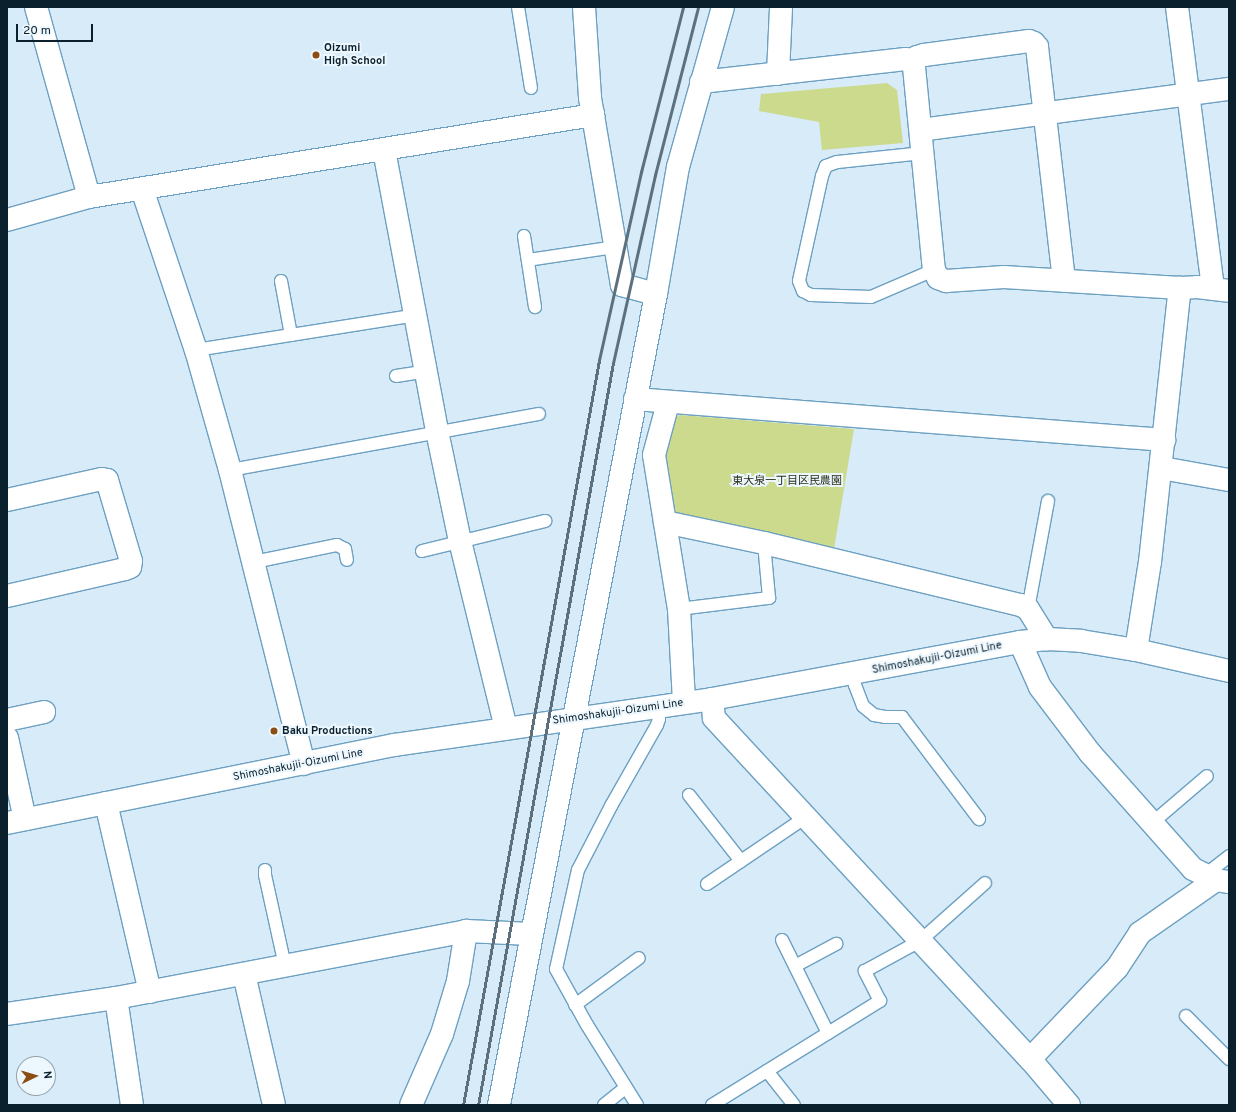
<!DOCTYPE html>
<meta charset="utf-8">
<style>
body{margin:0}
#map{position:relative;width:1236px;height:1112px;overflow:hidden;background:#d7ebf9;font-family:Overpass,"Noto Sans JP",sans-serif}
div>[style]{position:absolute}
.green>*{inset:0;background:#cbda8d}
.roads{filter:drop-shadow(1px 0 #6da0c1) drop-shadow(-1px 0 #6da0c1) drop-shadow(0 1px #6da0c1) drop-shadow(0 -1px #6da0c1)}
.service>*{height:12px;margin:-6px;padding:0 6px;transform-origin:6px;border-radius:6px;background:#fff}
.minor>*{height:22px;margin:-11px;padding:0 11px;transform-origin:11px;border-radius:11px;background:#fff}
.secondary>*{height:22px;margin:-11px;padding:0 11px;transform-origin:11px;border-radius:11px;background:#fff}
.rail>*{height:3px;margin:-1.5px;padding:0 1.5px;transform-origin:1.5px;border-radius:1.5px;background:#5c707e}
.dots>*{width:11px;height:11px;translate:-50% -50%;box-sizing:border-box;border:2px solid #edf7fe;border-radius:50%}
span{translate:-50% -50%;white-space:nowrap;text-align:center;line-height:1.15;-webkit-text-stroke:4px #edf7fe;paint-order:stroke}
.poi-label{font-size:11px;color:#0b202d;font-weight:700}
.left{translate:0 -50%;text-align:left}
.park-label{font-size:11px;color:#2a2e18}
.street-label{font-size:11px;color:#0b202d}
.frame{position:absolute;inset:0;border:8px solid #0b202d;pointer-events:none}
.north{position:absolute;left:16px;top:1056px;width:40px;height:40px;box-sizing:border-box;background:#edf7fe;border:1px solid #93a1aa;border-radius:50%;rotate:85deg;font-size:11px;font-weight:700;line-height:16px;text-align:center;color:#0b202d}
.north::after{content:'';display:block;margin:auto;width:14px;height:18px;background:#8c4d12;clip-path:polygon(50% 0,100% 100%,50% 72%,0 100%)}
.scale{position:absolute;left:16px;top:24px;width:77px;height:18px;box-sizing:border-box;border:2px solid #0b202d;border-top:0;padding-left:5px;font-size:12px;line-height:14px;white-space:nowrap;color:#0b202d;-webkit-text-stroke:3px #edf7fe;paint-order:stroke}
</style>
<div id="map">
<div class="green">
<div style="clip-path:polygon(887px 83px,897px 90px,903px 143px,822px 150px,819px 122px,759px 111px,761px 94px)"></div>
<div style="clip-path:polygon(680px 415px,854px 429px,834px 549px,676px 513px,664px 458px,673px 419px)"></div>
</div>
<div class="roads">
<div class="service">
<div style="left:518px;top:7px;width:82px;rotate:80.9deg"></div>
<div style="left:923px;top:153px;width:86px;rotate:174deg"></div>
<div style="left:837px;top:162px;width:12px;rotate:160deg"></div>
<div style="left:826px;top:166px;width:11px;rotate:112deg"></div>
<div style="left:822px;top:176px;width:107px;rotate:102.4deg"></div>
<div style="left:799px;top:281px;width:11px;rotate:68deg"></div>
<div style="left:803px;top:291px;width:9px;rotate:27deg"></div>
<div style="left:811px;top:295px;width:60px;rotate:1.9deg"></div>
<div style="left:871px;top:297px;width:69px;rotate:-23.2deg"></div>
<div style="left:524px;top:236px;width:72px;rotate:81.2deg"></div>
<div style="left:528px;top:260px;width:88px;rotate:-8.5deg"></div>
<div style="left:281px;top:281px;width:55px;rotate:79.5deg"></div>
<div style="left:196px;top:350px;width:223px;rotate:-9deg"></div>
<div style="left:396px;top:376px;width:30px;rotate:-9deg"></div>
<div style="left:230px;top:470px;width:314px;rotate:-10.3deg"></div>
<div style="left:422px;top:551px;width:127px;rotate:-13.7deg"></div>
<div style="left:254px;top:562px;width:85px;rotate:-11.6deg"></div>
<div style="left:337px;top:545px;width:9px;rotate:27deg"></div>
<div style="left:345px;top:549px;width:11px;rotate:80deg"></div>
<div style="left:679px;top:609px;width:91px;rotate:-7deg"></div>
<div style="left:769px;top:598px;width:55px;rotate:-95.2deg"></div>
<div style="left:1028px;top:609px;width:110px;rotate:-79.5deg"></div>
<div style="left:853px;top:673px;width:12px;rotate:81deg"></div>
<div style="left:855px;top:685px;width:22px;rotate:69deg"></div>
<div style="left:863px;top:706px;width:14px;rotate:39deg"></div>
<div style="left:874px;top:715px;width:11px;rotate:10deg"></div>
<div style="left:885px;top:717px;width:17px"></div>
<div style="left:902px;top:717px;width:128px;rotate:53deg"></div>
<div style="left:689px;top:795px;width:84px;rotate:51.8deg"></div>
<div style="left:1152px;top:823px;width:72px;rotate:-40.5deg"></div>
<div style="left:265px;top:870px;width:5px;rotate:90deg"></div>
<div style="left:265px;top:875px;width:93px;rotate:77.6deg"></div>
<div style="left:1205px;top:875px;width:31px;rotate:-38deg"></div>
<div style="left:707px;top:884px;width:120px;rotate:-34.1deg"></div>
<div style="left:782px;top:940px;width:104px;rotate:63.7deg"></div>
<div style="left:795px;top:966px;width:47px;rotate:-28.2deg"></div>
<div style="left:575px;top:1005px;width:79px;rotate:-36.3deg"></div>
<div style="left:1186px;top:1016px;width:61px;rotate:45deg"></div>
<div style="left:767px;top:1071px;width:43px;rotate:51.5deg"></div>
<div style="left:604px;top:1105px;width:28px;rotate:-39deg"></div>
<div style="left:637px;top:1105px;width:94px;rotate:-122deg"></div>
<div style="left:587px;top:1025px;width:64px;rotate:-119deg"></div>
<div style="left:556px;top:969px;width:101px;rotate:-77.5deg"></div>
<div style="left:578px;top:870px;width:72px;rotate:-62.7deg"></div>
<div style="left:611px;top:806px;width:93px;rotate:-60.4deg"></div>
<div style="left:657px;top:725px;width:6px;rotate:-72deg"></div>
<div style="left:659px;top:719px;width:13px;rotate:-103deg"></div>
<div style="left:712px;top:1105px;width:198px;rotate:-31.8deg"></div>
<div style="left:880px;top:1001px;width:34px;rotate:-117deg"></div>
<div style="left:865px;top:971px;width:63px;rotate:-28.6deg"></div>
<div style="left:920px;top:941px;width:87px;rotate:-41.7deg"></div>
</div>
<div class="minor">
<div style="left:36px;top:7px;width:197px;rotate:74.4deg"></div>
<div style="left:584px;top:7px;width:91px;rotate:86.2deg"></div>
<div style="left:590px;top:98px;width:190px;rotate:80.3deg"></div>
<div style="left:622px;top:285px;width:35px;rotate:15deg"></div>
<div style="left:1177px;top:7px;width:284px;rotate:82.7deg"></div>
<div style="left:912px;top:61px;width:6px;rotate:-39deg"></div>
<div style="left:917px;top:57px;width:7px;rotate:-16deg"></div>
<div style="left:924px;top:55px;width:106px;rotate:-7.6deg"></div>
<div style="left:1029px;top:41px;width:5px;rotate:22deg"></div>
<div style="left:1034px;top:43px;width:5px;rotate:53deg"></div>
<div style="left:1037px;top:47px;width:235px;rotate:83.4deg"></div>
<div style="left:778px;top:74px;width:67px;rotate:-87.4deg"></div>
<div style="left:701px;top:82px;width:206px;rotate:-6.4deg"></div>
<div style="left:906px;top:59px;width:6px;rotate:18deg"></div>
<div style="left:912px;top:61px;width:6px;rotate:72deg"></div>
<div style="left:914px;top:67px;width:204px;rotate:84.4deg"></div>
<div style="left:934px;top:270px;width:9px;rotate:63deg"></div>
<div style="left:938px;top:278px;width:9px;rotate:21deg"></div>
<div style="left:946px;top:281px;width:58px;rotate:-3.9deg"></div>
<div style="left:1004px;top:277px;width:176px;rotate:3.6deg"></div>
<div style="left:1180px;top:288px;width:17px;rotate:-3deg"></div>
<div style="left:1197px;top:287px;width:32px;rotate:7deg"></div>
<div style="left:921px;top:130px;width:311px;rotate:-7.6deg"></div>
<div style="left:384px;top:150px;width:286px;rotate:79.3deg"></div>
<div style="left:437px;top:431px;width:112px;rotate:78.2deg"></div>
<div style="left:460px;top:541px;width:193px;rotate:76.2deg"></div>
<div style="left:142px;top:189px;width:170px;rotate:71.5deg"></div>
<div style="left:196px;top:350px;width:125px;rotate:74.2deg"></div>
<div style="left:230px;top:470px;width:303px;rotate:75.9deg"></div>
<div style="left:7px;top:220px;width:85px;rotate:-15.7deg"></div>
<div style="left:89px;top:197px;width:511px;rotate:-9.24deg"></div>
<div style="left:635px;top:399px;width:531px;rotate:4.43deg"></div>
<div style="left:668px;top:403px;width:54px;rotate:105.1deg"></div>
<div style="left:654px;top:455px;width:156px;rotate:80.8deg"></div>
<div style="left:679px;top:609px;width:93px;rotate:86.9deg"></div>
<div style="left:1162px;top:468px;width:68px;rotate:10.2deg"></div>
<div style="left:7px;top:500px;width:97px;rotate:-12.5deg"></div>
<div style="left:102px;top:479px;width:5px;rotate:11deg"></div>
<div style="left:107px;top:480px;width:84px;rotate:73.5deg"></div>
<div style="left:131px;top:561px;width:6px;rotate:99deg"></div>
<div style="left:130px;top:567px;width:5px;rotate:158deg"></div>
<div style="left:125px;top:569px;width:121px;rotate:167.1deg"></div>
<div style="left:665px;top:522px;width:101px;rotate:12deg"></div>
<div style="left:764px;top:543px;width:264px;rotate:13.6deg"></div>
<div style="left:1021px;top:605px;width:8px;rotate:30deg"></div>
<div style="left:1028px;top:609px;width:36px;rotate:58deg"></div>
<div style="left:1020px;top:642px;width:49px;rotate:66deg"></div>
<div style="left:1040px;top:687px;width:83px;rotate:52.9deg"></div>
<div style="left:1090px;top:753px;width:155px;rotate:48.4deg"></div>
<div style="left:1193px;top:869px;width:25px;rotate:26deg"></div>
<div style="left:1216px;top:880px;width:13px;rotate:9deg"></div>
<div style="left:1136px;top:650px;width:89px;rotate:-81deg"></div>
<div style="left:1150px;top:562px;width:276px;rotate:-83.8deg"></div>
<div style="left:712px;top:699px;width:19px;rotate:84deg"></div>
<div style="left:714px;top:718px;width:465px;rotate:47.2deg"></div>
<div style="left:1030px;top:1059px;width:60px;rotate:49.7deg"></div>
<div style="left:7px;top:720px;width:38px;rotate:-12deg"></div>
<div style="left:7px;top:738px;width:83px;rotate:77.5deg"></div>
<div style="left:106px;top:803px;width:194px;rotate:76.9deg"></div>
<div style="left:244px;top:974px;width:134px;rotate:77.1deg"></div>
<div style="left:116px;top:998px;width:108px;rotate:81.5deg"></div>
<div style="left:7px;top:1014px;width:110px;rotate:-8.4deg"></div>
<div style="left:116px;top:998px;width:356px;rotate:-10.8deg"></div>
<div style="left:466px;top:931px;width:65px;rotate:2.6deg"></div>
<div style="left:1030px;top:1059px;width:126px;rotate:-46.3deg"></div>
<div style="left:1117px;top:968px;width:42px;rotate:-56.7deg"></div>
<div style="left:1140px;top:933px;width:93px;rotate:-34.9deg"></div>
<div style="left:411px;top:1105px;width:77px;rotate:-66.4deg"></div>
<div style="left:442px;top:1034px;width:55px;rotate:-73.2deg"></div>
<div style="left:458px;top:981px;width:51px;rotate:-80.9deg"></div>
<div style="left:499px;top:1105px;width:826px;rotate:-79.04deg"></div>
<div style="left:656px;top:294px;width:129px;rotate:-80.2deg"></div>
<div style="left:678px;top:167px;width:166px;rotate:-74.3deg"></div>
</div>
<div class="secondary">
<div style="left:7px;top:823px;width:395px;rotate:-11.4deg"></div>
<div style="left:394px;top:745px;width:321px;rotate:-8.2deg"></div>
<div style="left:712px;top:699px;width:313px;rotate:-10.5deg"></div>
<div style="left:1020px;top:642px;width:27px;rotate:-6deg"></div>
<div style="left:1047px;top:639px;width:34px;rotate:3deg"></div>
<div style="left:1081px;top:641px;width:56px;rotate:9.3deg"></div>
<div style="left:1136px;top:650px;width:95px;rotate:12.7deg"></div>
</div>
</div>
<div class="rail">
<div style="left:463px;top:1105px;width:757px;rotate:-79.65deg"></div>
<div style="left:599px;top:360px;width:193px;rotate:-77.4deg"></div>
<div style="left:641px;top:172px;width:170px;rotate:-75.7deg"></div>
<div style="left:478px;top:1105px;width:754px;rotate:-79.69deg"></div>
<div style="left:613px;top:363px;width:193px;rotate:-77.4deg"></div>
<div style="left:655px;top:175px;width:173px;rotate:-75.6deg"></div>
</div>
<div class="dots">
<div style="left:316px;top:55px;background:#8c4d12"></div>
<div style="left:274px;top:731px;background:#8c4d12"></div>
</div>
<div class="poi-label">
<span class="left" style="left:324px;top:55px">Oizumi<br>High School</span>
<span class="left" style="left:282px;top:731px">Baku Productions</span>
</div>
<div class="park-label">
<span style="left:787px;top:481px">東大泉一丁目区民農園</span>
</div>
<div class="street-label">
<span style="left:937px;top:658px;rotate:-11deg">Shimoshakujii-Oizumi Line</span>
<span style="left:618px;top:712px;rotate:-8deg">Shimoshakujii-Oizumi Line</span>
<span style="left:298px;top:765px;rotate:-11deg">Shimoshakujii-Oizumi Line</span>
</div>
<div class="frame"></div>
<div class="north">N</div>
<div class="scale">20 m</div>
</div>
